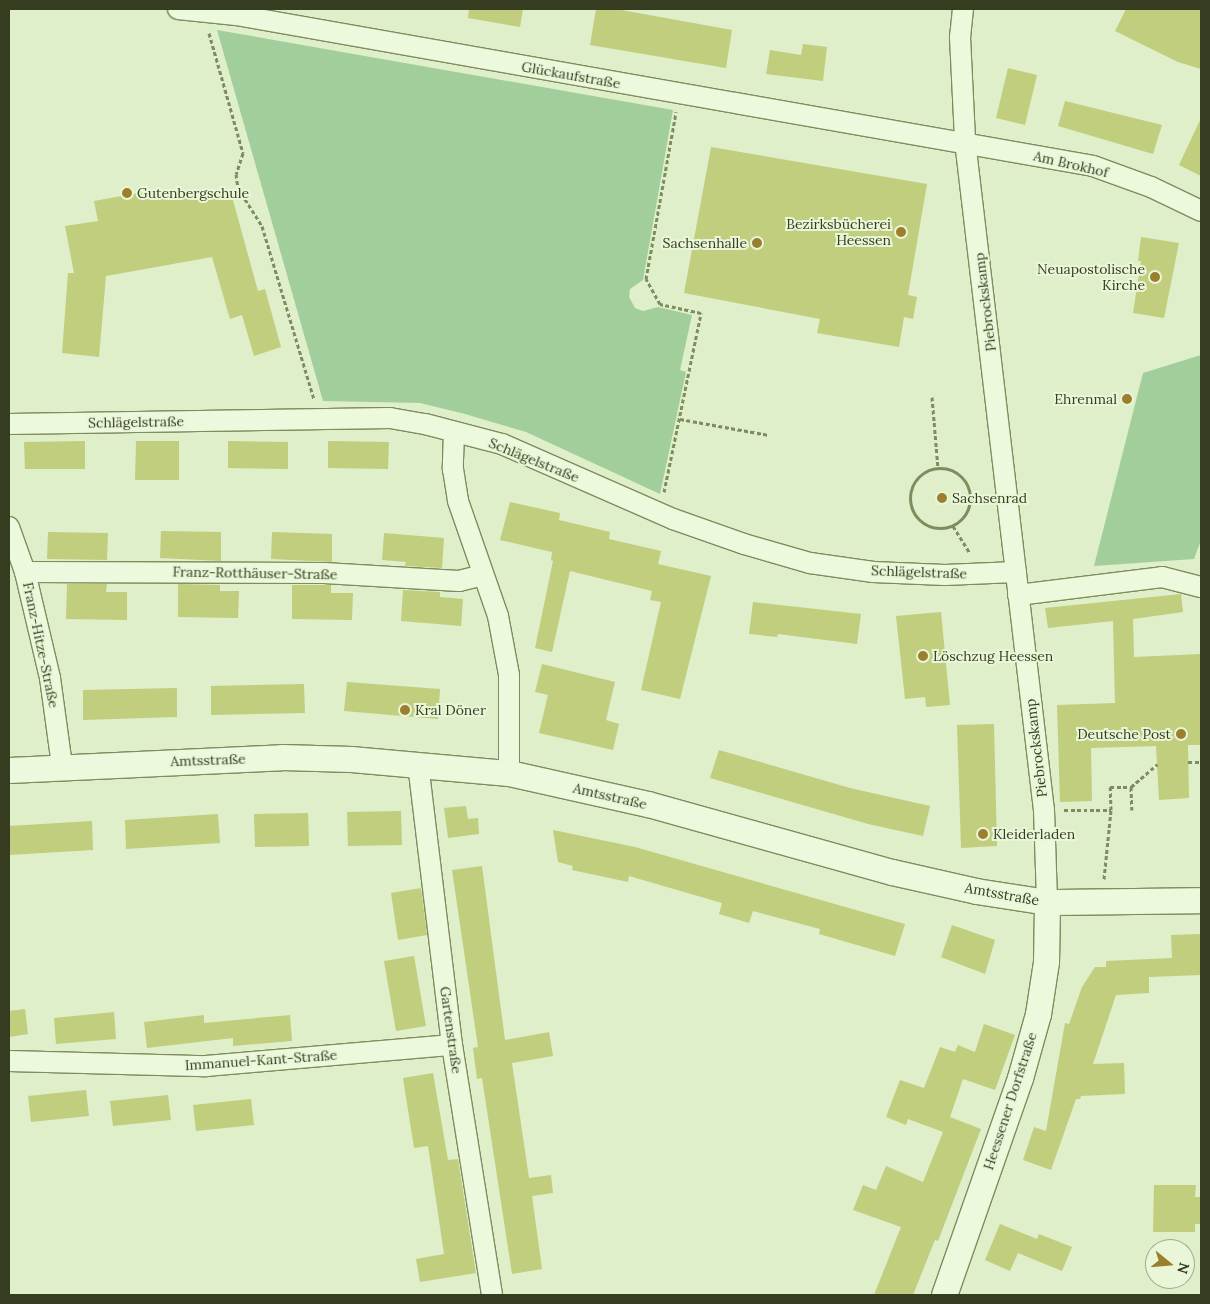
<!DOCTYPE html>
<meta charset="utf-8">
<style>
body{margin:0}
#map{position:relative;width:1210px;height:1304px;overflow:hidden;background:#deefc9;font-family:Lora,serif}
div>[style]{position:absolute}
.green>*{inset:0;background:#a2ce9c}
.building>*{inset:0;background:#c0ce7e}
.path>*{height:3px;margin-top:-1.5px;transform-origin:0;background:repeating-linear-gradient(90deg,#7f8c5d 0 4px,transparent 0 6.5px)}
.path>.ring{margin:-1.5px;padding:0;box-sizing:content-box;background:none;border:3px solid #7f8c5d;border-radius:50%}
.roads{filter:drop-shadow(1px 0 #7f8c5d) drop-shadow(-1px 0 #7f8c5d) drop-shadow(0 1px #7f8c5d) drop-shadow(0 -1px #7f8c5d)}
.minor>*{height:20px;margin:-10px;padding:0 10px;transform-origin:10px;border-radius:10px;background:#ecf9dc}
.tertiary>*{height:25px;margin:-12.5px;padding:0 12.5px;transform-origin:12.5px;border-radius:12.5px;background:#ecf9dc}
.dots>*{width:14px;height:14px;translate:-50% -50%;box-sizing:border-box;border:2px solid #e9f6d8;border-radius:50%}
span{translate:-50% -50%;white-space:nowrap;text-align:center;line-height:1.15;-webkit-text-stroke:4px #e9f6d8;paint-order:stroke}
.street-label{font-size:14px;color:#363c20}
.poi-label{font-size:14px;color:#363c20}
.left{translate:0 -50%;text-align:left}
.right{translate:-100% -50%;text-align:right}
.frame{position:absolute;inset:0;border:10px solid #363c20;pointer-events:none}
.north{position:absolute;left:1145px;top:1239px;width:50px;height:50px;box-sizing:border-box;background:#e9f6d8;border:1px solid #a1ac8e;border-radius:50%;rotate:107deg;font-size:14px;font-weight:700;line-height:20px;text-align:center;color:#363c20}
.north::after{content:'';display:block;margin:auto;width:18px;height:22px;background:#9c7f2c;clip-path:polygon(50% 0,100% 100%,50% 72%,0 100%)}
</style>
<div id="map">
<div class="green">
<div style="clip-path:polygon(217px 30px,673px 110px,643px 280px,630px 289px,629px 297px,635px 308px,643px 311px,658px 307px,692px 315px,680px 370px,686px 372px,660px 494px,526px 432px,465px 414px,420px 403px,323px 401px)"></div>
<div style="clip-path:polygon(1201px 355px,1201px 540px,1194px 559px,1094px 566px,1143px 373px)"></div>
</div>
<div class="building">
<div style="clip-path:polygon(469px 9px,523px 9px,520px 27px,468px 18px)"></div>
<div style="clip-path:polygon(596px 9px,616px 9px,732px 30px,726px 68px,590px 45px)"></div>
<div style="clip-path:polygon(1126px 9px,1201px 9px,1201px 69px,1178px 62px,1115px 31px)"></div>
<div style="clip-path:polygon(803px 44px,827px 47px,823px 81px,766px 74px,770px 50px,801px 55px)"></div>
<div style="clip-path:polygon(1008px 68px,1037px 75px,1025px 125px,996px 118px)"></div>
<div style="clip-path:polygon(1065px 101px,1162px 125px,1153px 154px,1058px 126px)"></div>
<div style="clip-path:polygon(1201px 118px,1201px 176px,1179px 165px)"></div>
<div style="clip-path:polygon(711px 147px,927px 184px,908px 295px,917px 297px,913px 319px,904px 317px,899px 347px,817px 333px,820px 319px,684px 293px)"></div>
<div style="clip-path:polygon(160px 189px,161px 195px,195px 189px,199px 201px,231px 193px,258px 291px,265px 289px,281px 347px,254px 356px,242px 315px,230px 319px,212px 257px,106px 276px,99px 357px,62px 353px,68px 273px,74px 273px,65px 226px,98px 221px,94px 201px)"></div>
<div style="clip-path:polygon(1141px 237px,1179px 243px,1164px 318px,1133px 313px,1141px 261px,1138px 261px)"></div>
<div style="clip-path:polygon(85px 441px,85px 469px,25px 469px,24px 442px)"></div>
<div style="clip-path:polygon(136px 441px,179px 441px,179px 480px,135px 480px)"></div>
<div style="clip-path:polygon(228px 441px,288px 442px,288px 469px,228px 468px)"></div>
<div style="clip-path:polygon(328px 441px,389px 442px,388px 469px,328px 468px)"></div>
<div style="clip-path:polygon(510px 502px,560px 513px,559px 520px,610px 532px,609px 539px,661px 551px,658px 564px,711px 576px,680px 699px,641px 690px,661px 602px,650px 600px,652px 591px,570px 571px,552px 652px,535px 648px,553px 561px,551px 560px,552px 552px,500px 540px)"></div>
<div style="clip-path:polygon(161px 531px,221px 532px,221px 561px,160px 558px)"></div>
<div style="clip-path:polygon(48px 532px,108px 533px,107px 560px,47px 559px)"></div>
<div style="clip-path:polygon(272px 532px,332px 534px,332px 562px,271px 559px)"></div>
<div style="clip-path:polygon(384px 533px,444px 538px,442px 568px,405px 566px,406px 562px,382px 560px)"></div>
<div style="clip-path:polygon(67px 584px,107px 584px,106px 592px,127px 592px,127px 620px,66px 619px)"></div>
<div style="clip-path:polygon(178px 584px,220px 585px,220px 591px,239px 591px,238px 618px,178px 617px)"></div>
<div style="clip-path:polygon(292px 585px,331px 585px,331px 593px,353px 593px,352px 620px,292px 619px)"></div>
<div style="clip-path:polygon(403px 590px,440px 592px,440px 597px,463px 599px,461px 626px,401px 621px)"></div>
<div style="clip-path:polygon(1181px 594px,1183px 612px,1133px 619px,1134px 657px,1201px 654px,1201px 745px,1188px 745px,1189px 798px,1159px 800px,1156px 746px,1091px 748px,1092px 801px,1060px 802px,1057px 705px,1115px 703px,1113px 621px,1048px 628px,1045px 608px)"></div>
<div style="clip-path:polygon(753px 602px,861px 614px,857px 644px,778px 634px,777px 637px,749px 634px)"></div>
<div style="clip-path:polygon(941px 612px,950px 705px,926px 707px,925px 697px,905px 699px,896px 616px)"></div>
<div style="clip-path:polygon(542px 664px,615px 682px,606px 720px,619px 724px,613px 750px,539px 733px,548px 695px,535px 692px)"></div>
<div style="clip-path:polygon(347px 682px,440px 689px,438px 719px,344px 711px)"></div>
<div style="clip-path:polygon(304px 684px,305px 713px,211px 715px,211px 686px)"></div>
<div style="clip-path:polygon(177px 688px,177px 717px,83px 720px,83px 690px)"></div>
<div style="clip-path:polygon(994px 724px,997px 846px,961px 848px,957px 725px)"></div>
<div style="clip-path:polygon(719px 750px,850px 788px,930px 806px,923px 836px,868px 824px,710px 778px)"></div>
<div style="clip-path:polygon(466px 806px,468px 819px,478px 818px,479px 834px,448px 838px,444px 808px)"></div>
<div style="clip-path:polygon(401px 811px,402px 845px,348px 846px,347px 812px)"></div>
<div style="clip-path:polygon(308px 813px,309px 846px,255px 847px,254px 814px)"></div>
<div style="clip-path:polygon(218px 814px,220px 843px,126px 849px,125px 820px)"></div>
<div style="clip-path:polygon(92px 821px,93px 850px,9px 855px,9px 826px)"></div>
<div style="clip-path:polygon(553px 830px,635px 847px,905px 924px,895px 956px,819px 934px,820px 929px,753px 911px,749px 923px,719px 914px,722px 903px,629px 876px,628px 882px,572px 870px,573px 866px,558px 862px)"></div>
<div style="clip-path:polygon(482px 866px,505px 1040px,549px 1032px,553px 1056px,512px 1063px,529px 1178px,551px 1175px,553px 1193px,532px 1196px,542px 1269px,512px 1274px,482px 1078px,477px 1079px,473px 1048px,478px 1047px,452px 870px)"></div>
<div style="clip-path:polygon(421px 888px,427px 935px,398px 940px,391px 893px)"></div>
<div style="clip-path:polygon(952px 925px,995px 940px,985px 974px,941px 957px)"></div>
<div style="clip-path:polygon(1201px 934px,1201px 975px,1149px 977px,1149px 993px,1116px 995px,1093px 1064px,1124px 1063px,1125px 1094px,1081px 1096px,1080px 1099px,1076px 1099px,1051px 1170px,1023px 1160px,1034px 1127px,1046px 1131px,1065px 1023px,1069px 1024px,1082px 987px,1095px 967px,1106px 967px,1106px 961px,1172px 958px,1171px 935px)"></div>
<div style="clip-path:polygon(414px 956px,426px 1026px,396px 1031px,384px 961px)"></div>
<div style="clip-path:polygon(25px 1009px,28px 1034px,9px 1037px,9px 1011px)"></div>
<div style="clip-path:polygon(114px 1012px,116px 1039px,56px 1044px,54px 1018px)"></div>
<div style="clip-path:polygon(204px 1015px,204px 1023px,290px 1015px,292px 1041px,233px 1046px,233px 1038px,147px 1048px,144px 1022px)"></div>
<div style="clip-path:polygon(984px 1024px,1015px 1035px,995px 1090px,963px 1079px,950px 1117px,981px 1129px,938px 1241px,935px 1240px,913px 1295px,874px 1295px,901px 1227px,853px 1210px,863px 1185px,876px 1190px,886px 1166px,923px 1182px,943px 1132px,908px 1119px,906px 1125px,886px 1117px,900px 1080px,924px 1088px,940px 1047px,955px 1052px,958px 1045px,975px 1052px)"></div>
<div style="clip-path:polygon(433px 1073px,448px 1160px,458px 1159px,476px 1273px,420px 1282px,416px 1259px,444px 1254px,428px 1146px,414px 1148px,403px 1078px)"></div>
<div style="clip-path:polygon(86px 1090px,89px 1116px,31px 1122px,28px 1096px)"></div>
<div style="clip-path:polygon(168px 1095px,171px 1120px,113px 1126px,110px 1101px)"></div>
<div style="clip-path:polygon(251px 1099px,254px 1125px,196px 1131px,193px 1105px)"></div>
<div style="clip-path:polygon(1154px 1185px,1196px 1185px,1195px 1197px,1201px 1197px,1201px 1224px,1195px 1224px,1195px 1232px,1153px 1232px)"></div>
<div style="clip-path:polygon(1000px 1224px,1037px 1239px,1039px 1234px,1072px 1247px,1062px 1271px,1018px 1253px,1010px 1271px,985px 1260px)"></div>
</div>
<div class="path">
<div style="left:209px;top:33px;width:125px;rotate:74.2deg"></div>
<div style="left:243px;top:153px;width:22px;rotate:108deg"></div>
<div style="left:236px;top:174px;width:14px;rotate:82deg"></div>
<div style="left:238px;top:188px;width:45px;rotate:57.7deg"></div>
<div style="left:262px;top:226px;width:181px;rotate:73.3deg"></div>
<div style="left:932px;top:397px;width:71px;rotate:85.2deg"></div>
<div style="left:680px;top:419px;width:90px;rotate:10.2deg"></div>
<div class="ring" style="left:910px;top:468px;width:57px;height:57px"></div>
<div style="left:664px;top:492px;width:183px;rotate:-78.3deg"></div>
<div style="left:701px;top:313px;width:42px;rotate:-167.6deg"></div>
<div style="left:660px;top:304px;width:29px;rotate:-119deg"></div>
<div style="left:646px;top:279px;width:170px;rotate:-79.8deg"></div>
<div style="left:970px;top:501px;width:17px"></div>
<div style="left:953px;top:526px;width:32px;rotate:58deg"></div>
<div style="left:1188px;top:762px;width:13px"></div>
<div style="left:1131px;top:787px;width:35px;rotate:-41deg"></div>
<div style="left:1064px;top:810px;width:47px"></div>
<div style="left:1111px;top:810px;width:23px;rotate:-92deg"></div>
<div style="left:1110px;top:787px;width:21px"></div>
<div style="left:1131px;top:787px;width:23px;rotate:88deg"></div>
<div style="left:1104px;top:879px;width:69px;rotate:-84.2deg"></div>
</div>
<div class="roads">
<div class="minor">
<div style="left:178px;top:9px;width:58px;rotate:5.9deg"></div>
<div style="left:236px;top:15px;width:870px;rotate:9.99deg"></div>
<div style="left:1093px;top:166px;width:62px;rotate:19.9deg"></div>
<div style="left:1151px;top:187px;width:55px;rotate:25.6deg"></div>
<div style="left:963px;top:9px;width:28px;rotate:96deg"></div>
<div style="left:960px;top:37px;width:104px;rotate:87.2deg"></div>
<div style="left:965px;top:141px;width:674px;rotate:83.27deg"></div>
<div style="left:1044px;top:810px;width:92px;rotate:88.1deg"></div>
<div style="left:9px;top:424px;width:381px;rotate:-0.9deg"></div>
<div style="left:390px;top:418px;width:36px;rotate:10deg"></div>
<div style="left:425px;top:424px;width:80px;rotate:14.6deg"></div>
<div style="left:502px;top:444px;width:187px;rotate:23.7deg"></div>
<div style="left:673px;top:519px;width:75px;rotate:19.4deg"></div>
<div style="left:744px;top:544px;width:69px;rotate:16.1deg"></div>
<div style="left:810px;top:563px;width:64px;rotate:8.1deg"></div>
<div style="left:873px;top:572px;width:72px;rotate:2.4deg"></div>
<div style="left:945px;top:575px;width:71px;rotate:-2.4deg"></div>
<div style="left:454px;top:432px;width:37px;rotate:92deg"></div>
<div style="left:453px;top:469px;width:32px;rotate:81deg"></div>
<div style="left:458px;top:501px;width:122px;rotate:70.8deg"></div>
<div style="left:498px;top:616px;width:60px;rotate:79.4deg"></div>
<div style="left:509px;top:675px;width:98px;rotate:90deg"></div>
<div style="left:9px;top:527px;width:48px;rotate:70.4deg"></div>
<div style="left:25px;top:572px;width:109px;rotate:76.7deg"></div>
<div style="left:50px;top:678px;width:89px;rotate:82.2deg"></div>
<div style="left:25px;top:572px;width:299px;rotate:0.2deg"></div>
<div style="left:324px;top:573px;width:135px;rotate:3.4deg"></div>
<div style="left:459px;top:581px;width:25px;rotate:-14deg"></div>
<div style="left:1018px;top:595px;width:145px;rotate:-7.1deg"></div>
<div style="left:1162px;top:577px;width:40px;rotate:14.4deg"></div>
<div style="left:418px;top:764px;width:283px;rotate:83.1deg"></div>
<div style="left:452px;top:1045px;width:253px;rotate:80.9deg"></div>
<div style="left:9px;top:1061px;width:197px;rotate:1.5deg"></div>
<div style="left:206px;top:1066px;width:247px;rotate:-4.9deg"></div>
</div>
<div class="tertiary">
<div style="left:9px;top:770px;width:273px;rotate:-2.7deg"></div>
<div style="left:282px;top:757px;width:69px;rotate:1.7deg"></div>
<div style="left:351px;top:759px;width:159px;rotate:5.1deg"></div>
<div style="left:509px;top:773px;width:142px;rotate:12.6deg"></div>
<div style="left:648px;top:804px;width:253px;rotate:15.6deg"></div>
<div style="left:892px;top:872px;width:86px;rotate:12.7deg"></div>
<div style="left:976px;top:891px;width:72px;rotate:8.8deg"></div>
<div style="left:1047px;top:902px;width:154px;rotate:-0.7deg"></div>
<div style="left:944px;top:1295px;width:230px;rotate:-70.7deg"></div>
<div style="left:1020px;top:1078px;width:66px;rotate:-74.3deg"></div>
<div style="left:1038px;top:1014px;width:53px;rotate:-81.3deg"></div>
<div style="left:1046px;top:962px;width:60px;rotate:-89deg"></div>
</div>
</div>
<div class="dots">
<div style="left:127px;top:193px;background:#9c7f2c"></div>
<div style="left:901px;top:232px;background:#9c7f2c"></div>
<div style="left:757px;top:243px;background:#9c7f2c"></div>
<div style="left:1155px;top:277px;background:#9c7f2c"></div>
<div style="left:1127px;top:399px;background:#9c7f2c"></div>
<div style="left:942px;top:498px;background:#9c7f2c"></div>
<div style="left:923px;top:656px;background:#9c7f2c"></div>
<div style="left:405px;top:710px;background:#9c7f2c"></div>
<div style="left:1181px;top:734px;background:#9c7f2c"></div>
<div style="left:983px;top:834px;background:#9c7f2c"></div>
</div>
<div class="street-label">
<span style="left:571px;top:75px;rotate:10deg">Glückaufstraße</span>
<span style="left:1071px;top:164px;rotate:13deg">Am Brokhof</span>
<span style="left:985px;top:302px;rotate:-97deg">Piebrockskamp</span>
<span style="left:136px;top:422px;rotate:-1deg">Schlägelstraße</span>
<span style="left:534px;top:460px;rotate:22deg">Schlägelstraße</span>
<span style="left:919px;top:572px;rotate:2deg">Schlägelstraße</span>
<span style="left:255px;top:573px;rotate:1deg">Franz-Rotthäuser-Straße</span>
<span style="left:41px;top:645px;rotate:78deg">Franz-Hitze-Straße</span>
<span style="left:1036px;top:748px;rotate:-97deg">Piebrockskamp</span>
<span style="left:208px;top:760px;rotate:-2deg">Amtsstraße</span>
<span style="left:610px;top:796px;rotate:13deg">Amtsstraße</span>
<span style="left:1002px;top:894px;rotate:10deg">Amtsstraße</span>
<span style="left:451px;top:1030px;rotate:82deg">Gartenstraße</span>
<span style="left:261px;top:1060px;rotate:-4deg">Immanuel-Kant-Straße</span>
<span style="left:1010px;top:1101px;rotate:-72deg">Heessener Dorfstraße</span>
</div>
<div class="poi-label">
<span class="left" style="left:137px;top:193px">Gutenbergschule</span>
<span class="right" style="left:891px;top:232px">Bezirksbücherei<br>Heessen</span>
<span class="right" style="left:747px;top:243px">Sachsenhalle</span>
<span class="right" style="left:1145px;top:277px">Neuapostolische<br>Kirche</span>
<span class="right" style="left:1117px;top:399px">Ehrenmal</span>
<span class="left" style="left:952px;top:498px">Sachsenrad</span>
<span class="left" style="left:933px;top:656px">Löschzug Heessen</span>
<span class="left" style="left:415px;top:710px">Kral Döner</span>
<span class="right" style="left:1171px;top:734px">Deutsche Post</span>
<span class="left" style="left:993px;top:834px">Kleiderladen</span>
</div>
<div class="frame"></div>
<div class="north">N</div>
</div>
